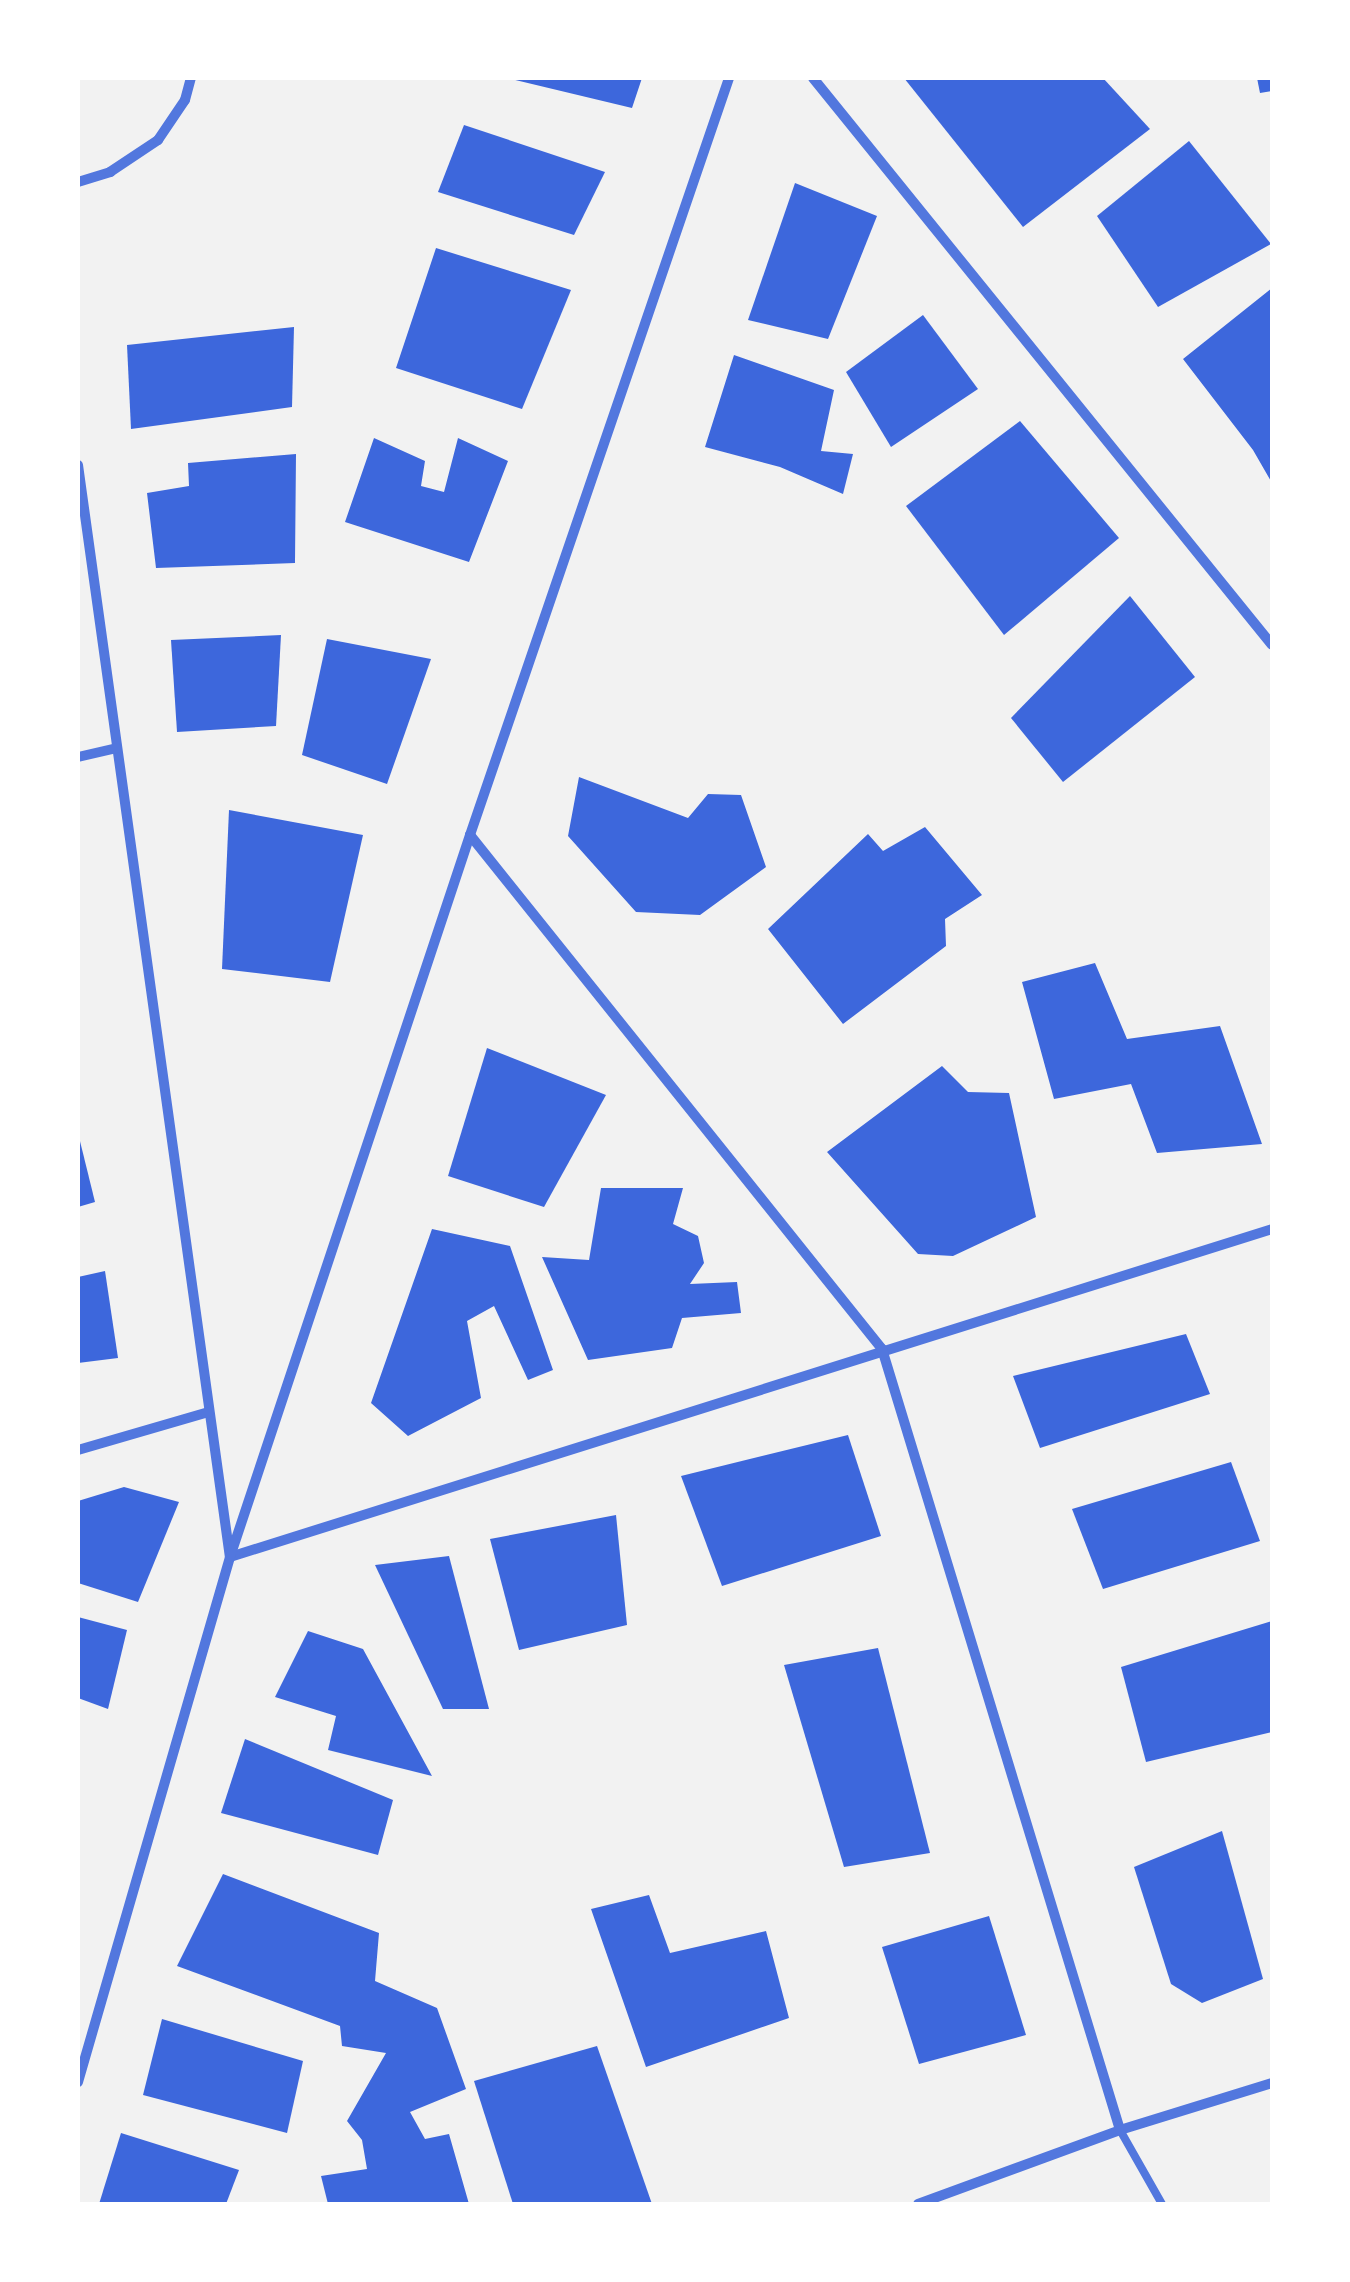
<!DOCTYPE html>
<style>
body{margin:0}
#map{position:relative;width:1350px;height:2282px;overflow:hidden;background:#f2f2f2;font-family:Arial,sans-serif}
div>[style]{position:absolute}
.building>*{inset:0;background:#3d67dc}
.service>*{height:8px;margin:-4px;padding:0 4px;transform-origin:4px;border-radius:4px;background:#5277de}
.minor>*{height:10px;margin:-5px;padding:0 5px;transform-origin:5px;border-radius:5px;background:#5277de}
span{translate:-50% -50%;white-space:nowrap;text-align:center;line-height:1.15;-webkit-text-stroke:8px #fff;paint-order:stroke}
.frame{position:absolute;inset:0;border:80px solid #fff;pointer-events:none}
</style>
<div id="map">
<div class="building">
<div style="clip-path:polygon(507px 78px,642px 78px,632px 108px)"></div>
<div style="clip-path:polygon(904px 78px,1103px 78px,1150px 129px,1023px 227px)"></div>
<div style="clip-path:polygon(1257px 78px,1272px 78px,1272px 91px,1260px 93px)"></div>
<div style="clip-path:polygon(464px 125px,605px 172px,574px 235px,438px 192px)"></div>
<div style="clip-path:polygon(1189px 141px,1271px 244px,1158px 307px,1097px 216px)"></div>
<div style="clip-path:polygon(795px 183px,877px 216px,828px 339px,748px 320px)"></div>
<div style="clip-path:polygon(436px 248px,571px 290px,522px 409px,396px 368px)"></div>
<div style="clip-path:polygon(1272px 288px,1272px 483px,1253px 450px,1183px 359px)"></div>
<div style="clip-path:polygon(923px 315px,978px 389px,891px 447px,846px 372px)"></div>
<div style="clip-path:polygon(294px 327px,292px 407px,131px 429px,127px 345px)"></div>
<div style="clip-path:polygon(734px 355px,834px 390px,821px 451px,853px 454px,843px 494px,780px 467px,705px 447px)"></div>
<div style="clip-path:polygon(1020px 421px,1119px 538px,1004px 635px,906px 506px)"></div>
<div style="clip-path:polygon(374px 438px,425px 461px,421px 486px,444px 492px,458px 438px,508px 461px,469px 562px,345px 522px)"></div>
<div style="clip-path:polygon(296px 454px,295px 563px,156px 568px,147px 493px,189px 486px,188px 463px)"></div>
<div style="clip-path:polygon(1130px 596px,1195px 677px,1063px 782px,1011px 718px)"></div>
<div style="clip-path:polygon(281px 635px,276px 726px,177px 732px,171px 640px)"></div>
<div style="clip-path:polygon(327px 639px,431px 659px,387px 784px,302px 755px)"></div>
<div style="clip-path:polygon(579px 777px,688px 818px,708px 794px,741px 795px,766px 867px,700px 915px,636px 912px,568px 836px)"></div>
<div style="clip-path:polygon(229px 810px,363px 835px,330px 982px,222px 969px)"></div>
<div style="clip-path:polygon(925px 827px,982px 895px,945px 919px,946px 946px,843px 1024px,768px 929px,868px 834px,883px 851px)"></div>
<div style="clip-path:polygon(1095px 963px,1127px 1039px,1220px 1026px,1262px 1144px,1157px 1153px,1131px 1084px,1054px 1099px,1022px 982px)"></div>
<div style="clip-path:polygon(487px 1048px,606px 1095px,544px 1207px,448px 1176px)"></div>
<div style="clip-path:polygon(942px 1066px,968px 1092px,1009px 1093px,1036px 1217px,953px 1256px,918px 1254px,827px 1152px)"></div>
<div style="clip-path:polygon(78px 1133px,95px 1202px,78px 1207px)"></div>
<div style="clip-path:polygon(601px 1188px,683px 1188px,673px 1224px,698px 1236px,704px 1263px,690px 1284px,737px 1282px,741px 1313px,682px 1318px,672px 1348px,588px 1360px,542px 1257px,589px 1260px)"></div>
<div style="clip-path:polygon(432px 1229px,510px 1246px,553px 1370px,528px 1380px,494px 1306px,467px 1321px,481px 1398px,408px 1436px,371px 1403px)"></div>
<div style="clip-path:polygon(105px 1271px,118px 1358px,78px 1363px,78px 1277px)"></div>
<div style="clip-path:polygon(1186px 1334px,1210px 1394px,1040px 1448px,1013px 1376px)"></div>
<div style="clip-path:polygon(848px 1435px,881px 1536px,722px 1586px,681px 1476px)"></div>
<div style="clip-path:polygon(1231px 1462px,1260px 1541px,1103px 1589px,1072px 1509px)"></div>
<div style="clip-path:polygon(124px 1487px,179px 1502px,138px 1602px,78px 1583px,78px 1501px)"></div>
<div style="clip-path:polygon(616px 1515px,627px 1625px,519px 1650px,490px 1539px)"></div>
<div style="clip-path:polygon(449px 1556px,489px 1709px,443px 1709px,375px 1565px)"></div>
<div style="clip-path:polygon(78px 1617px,127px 1630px,108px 1709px,78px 1698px)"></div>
<div style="clip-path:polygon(1272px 1621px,1272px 1732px,1146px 1762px,1121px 1667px)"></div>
<div style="clip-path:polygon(308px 1631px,363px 1649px,432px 1776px,328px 1750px,336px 1716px,275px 1697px)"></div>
<div style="clip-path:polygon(878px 1648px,930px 1853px,844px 1867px,784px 1665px)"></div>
<div style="clip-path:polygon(245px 1739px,393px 1800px,378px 1855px,221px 1813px)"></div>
<div style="clip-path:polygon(1222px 1831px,1263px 1979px,1202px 2003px,1171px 1984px,1134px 1867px)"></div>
<div style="clip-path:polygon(223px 1874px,379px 1933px,375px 1981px,437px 2008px,466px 2089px,410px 2112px,425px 2139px,449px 2134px,469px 2204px,328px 2204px,321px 2176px,367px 2169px,362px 2140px,347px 2121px,386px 2053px,342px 2046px,340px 2026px,177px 1966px)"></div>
<div style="clip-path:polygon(649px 1895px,670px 1953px,766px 1931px,789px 2018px,646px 2067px,591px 1909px)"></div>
<div style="clip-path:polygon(989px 1916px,1026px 2035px,919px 2064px,882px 1947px)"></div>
<div style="clip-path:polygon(162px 2019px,303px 2061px,287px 2133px,143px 2095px)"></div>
<div style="clip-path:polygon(597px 2046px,652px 2204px,513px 2204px,474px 2081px)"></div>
<div style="clip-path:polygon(121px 2133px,239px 2170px,226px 2204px,99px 2204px)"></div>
</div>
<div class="service">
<div style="left:1120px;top:2130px;width:85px;rotate:60.4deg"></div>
</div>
<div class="minor">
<div style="left:813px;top:78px;width:729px;rotate:51.01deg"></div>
<div style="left:78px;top:182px;width:34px;rotate:-17deg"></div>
<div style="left:110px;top:172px;width:58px;rotate:-33.7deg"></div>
<div style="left:158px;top:140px;width:48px;rotate:-56deg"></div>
<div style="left:185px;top:100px;width:23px;rotate:-75deg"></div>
<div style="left:78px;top:465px;width:1103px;rotate:82.08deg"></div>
<div style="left:230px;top:1557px;width:1092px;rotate:-17.47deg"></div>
<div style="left:78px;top:757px;width:40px;rotate:-13deg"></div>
<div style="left:470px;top:835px;width:659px;rotate:51.29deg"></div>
<div style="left:882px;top:1349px;width:816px;rotate:73.05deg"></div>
<div style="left:78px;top:1450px;width:136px;rotate:-16.2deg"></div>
<div style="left:78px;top:2082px;width:547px;rotate:-73.85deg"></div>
<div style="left:230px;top:1557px;width:761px;rotate:-71.61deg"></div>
<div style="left:470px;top:835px;width:800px;rotate:-71.11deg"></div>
<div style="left:918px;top:2204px;width:215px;rotate:-20.1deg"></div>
<div style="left:1120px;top:2130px;width:159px;rotate:-17.2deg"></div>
</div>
<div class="frame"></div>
</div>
